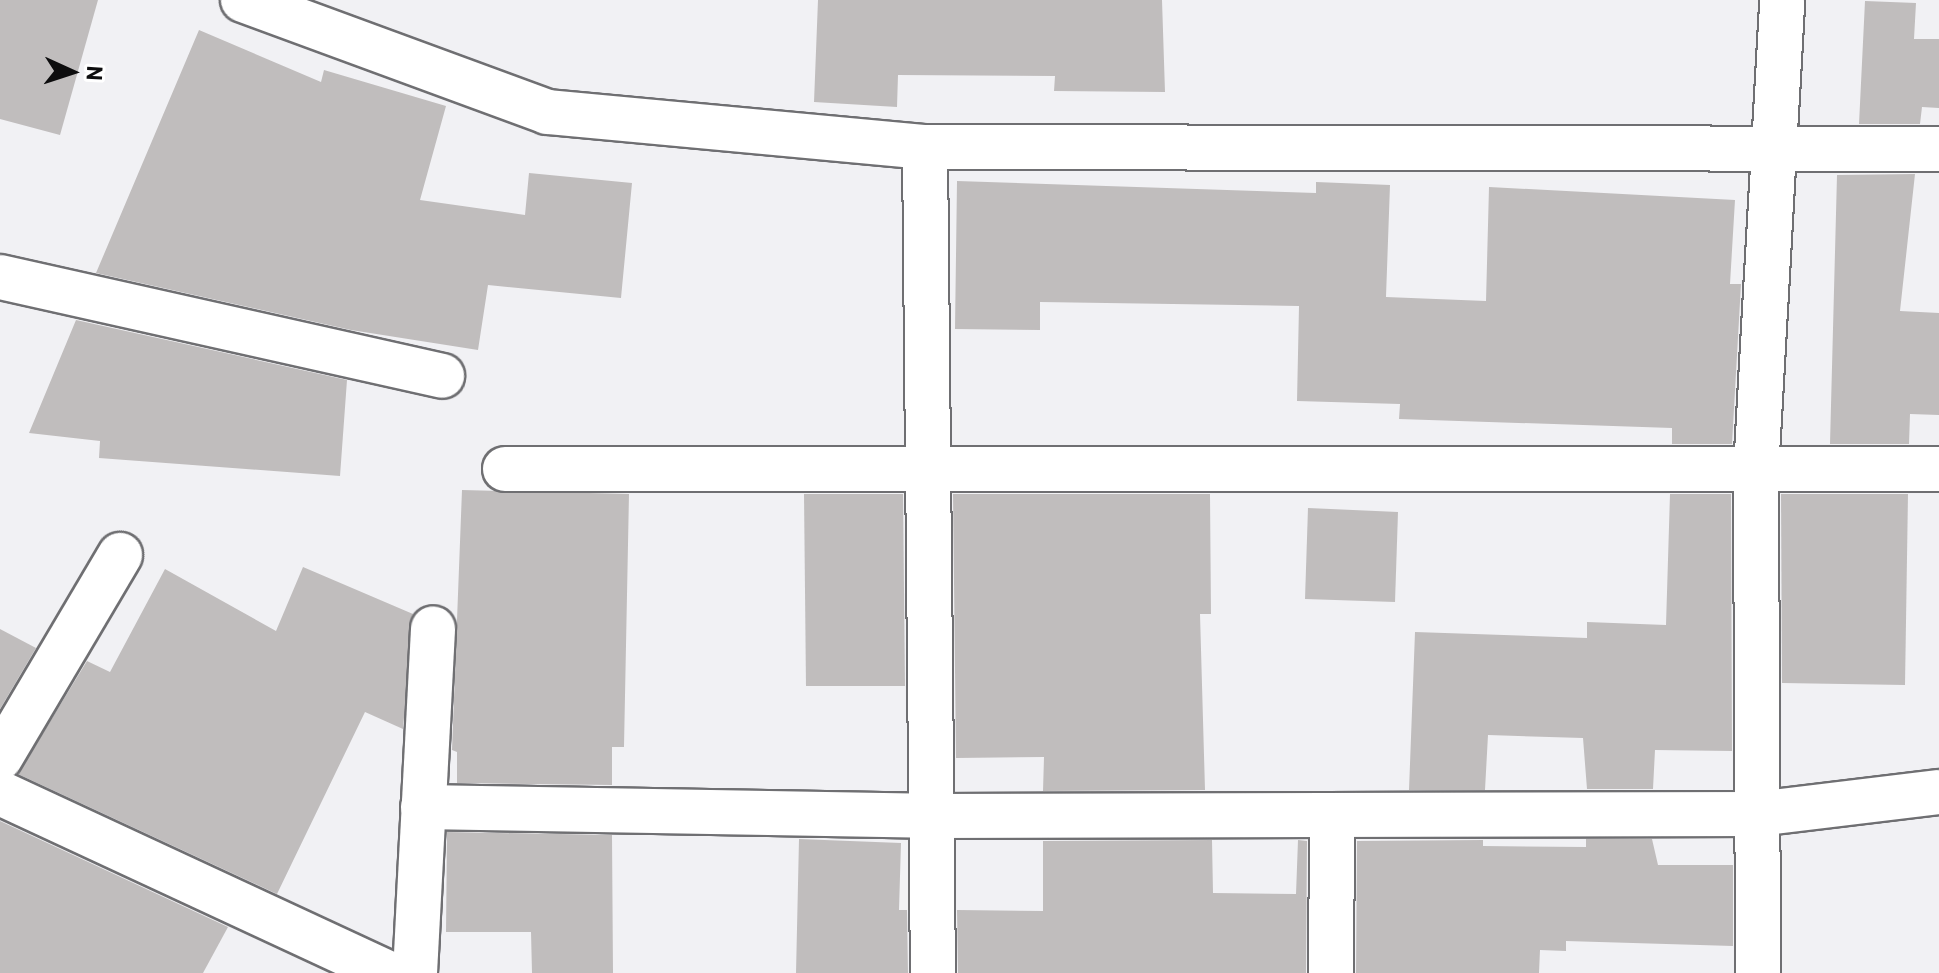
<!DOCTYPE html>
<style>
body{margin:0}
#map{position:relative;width:1939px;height:973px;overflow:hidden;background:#f1f1f4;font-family:Barlow,sans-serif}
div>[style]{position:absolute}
.building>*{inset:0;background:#c0bdbd}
.roads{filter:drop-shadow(2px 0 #6f6f72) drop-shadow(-2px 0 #6f6f72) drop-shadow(0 2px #6f6f72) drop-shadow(0 -2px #6f6f72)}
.minor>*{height:44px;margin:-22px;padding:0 22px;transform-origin:22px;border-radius:22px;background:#fff}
span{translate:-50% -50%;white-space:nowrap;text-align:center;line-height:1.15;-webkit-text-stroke:7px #fff;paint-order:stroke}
.north{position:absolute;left:32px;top:32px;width:80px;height:80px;-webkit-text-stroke:6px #fff;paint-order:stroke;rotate:93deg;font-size:22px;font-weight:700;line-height:32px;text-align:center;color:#0d0d0e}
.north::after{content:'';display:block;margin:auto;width:28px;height:36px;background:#0d0d0e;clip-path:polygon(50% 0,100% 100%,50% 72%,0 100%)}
</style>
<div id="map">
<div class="building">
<div style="clip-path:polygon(0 0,98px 0,60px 135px,0 119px)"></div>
<div style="clip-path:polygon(818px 0,1162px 0,1165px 92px,1054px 91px,1055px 76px,898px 75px,897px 107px,814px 102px)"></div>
<div style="clip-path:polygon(1865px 1px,1916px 3px,1914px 39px,1939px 39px,1939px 108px,1922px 107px,1920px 124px,1859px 124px)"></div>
<div style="clip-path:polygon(199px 30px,321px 82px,324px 70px,446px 106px,420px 200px,525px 215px,529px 173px,632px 183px,621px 298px,488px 285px,478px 350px,351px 330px,96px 273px)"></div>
<div style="clip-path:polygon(1915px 174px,1900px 311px,1939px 313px,1939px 415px,1910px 414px,1909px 444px,1830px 444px,1837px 175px)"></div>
<div style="clip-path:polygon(957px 181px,1316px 193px,1316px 182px,1390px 185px,1386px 297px,1486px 301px,1489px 187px,1735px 200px,1730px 284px,1741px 284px,1732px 444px,1672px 444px,1672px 428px,1399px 419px,1400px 404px,1297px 401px,1299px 306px,1040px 302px,1040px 330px,955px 329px)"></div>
<div style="clip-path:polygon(76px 320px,347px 380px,340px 476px,99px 458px,100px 441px,29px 433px)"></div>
<div style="clip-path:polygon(462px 490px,629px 494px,624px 747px,612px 747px,612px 785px,457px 783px,457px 752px,452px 750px)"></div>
<div style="clip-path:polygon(804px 494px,903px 494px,905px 686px,806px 686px)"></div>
<div style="clip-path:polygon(953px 494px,1210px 494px,1211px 614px,1200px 614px,1205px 790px,1043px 791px,1044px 757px,956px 758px)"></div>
<div style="clip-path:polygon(1670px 494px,1731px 494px,1732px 751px,1655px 750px,1653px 789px,1587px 789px,1583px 738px,1488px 735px,1485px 790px,1409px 790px,1415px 632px,1587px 638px,1587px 622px,1666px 625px)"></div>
<div style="clip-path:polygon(1781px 494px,1908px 494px,1905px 685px,1782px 683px)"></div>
<div style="clip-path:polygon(1308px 508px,1398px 512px,1395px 602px,1305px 599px)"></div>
<div style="clip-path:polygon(303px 567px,413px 614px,403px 729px,365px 712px,277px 894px,18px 774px,87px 661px,110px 672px,165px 569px,276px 631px)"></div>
<div style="clip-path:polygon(0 629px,36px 648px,0 709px)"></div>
<div style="clip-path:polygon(0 821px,228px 927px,203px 973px,0 973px)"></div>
<div style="clip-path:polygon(447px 832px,612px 835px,613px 973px,532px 973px,531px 932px,446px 932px)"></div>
<div style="clip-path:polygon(799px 839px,901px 843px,899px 910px,907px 910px,908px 973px,796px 973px)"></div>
<div style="clip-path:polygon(1586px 839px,1652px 839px,1658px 865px,1733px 865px,1733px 946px,1566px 941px,1566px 951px,1540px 950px,1539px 973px,1356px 973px,1357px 841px,1483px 840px,1483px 846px,1586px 847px)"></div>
<div style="clip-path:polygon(1212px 840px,1213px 893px,1296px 894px,1298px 840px,1307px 841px,1306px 973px,958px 973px,957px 910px,1043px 911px,1043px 841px)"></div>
</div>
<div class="roads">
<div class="minor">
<div style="left:243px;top:0;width:324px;rotate:20.2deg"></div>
<div style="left:547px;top:112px;width:380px;rotate:5.3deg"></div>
<div style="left:925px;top:147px;width:1014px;rotate:0.11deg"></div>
<div style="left:925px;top:147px;width:826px;rotate:89.45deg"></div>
<div style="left:0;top:277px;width:453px;rotate:12.6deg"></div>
<div style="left:505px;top:469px;width:1434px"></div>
<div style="left:0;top:758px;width:236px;rotate:-59.4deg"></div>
<div style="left:0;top:793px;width:428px;rotate:24.9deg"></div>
<div style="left:423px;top:807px;width:509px;rotate:1.01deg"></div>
<div style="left:932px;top:816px;width:825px;rotate:-0.14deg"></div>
<div style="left:1757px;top:814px;width:183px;rotate:-6.9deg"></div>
<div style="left:415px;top:973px;width:345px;rotate:-87deg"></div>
<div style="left:1331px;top:973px;width:158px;rotate:-89.6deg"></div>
<div style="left:1758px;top:973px;width:502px;rotate:-90.23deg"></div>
<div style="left:1756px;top:471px;width:472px;rotate:-86.8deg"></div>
</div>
</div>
<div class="north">N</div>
</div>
